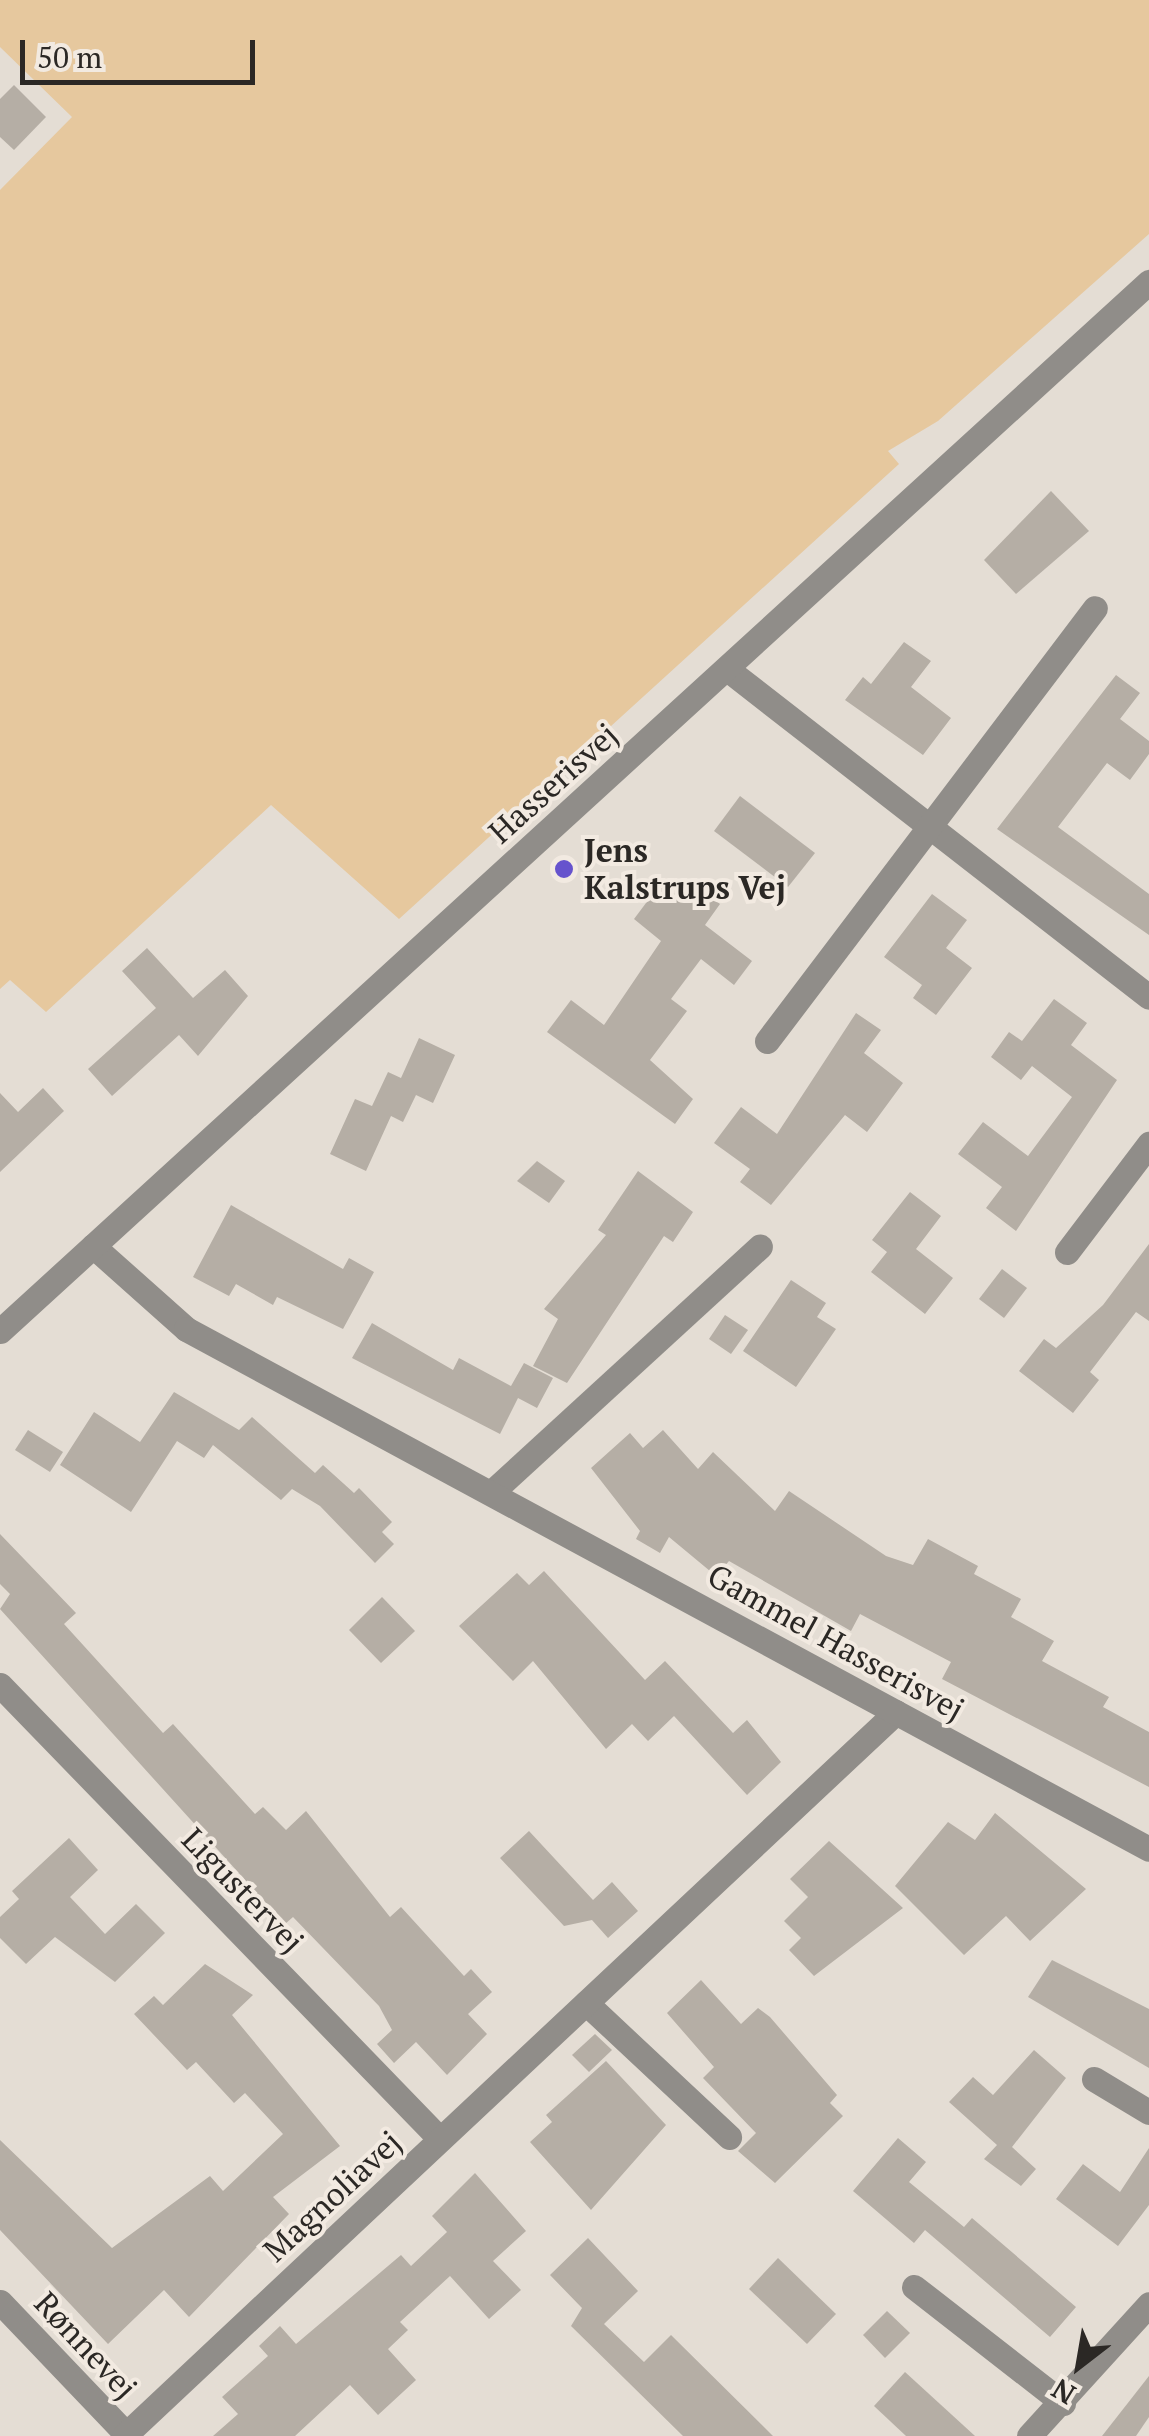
<!DOCTYPE html>
<meta charset="utf-8">
<style>
body{margin:0}
#map{position:relative;width:1149px;height:2436px;overflow:hidden;background:#e4ddd4;font-family:"PT Serif",serif}
div>[style]{position:absolute}
.green>*{inset:0;background:#e6c89e}
.building>*{inset:0;background:#b5aea5}
.minor>*{height:25px;margin:-12.5px;padding:0 12.5px;transform-origin:12.5px;border-radius:12.5px;background:#908d89}
.tertiary>*{height:25px;margin:-12.5px;padding:0 12.5px;transform-origin:12.5px;border-radius:12.5px;background:#908d89}
.dots>*{width:28px;height:28px;translate:-50% -50%;box-sizing:border-box;border:5px solid #f2eae1;border-radius:50%}
span{translate:-50% -50%;white-space:nowrap;text-align:center;line-height:1.15;-webkit-text-stroke:8px #f2eae1;paint-order:stroke}
.street-label{font-size:32px;color:#2b2825}
.poi-label{font-size:32px;color:#2b2825;font-weight:700}
.left{translate:0 -50%;text-align:left}
.north{position:absolute;left:1029px;top:2316px;width:100px;height:100px;-webkit-text-stroke:8px #f2eae1;paint-order:stroke;rotate:211deg;font-size:28px;font-weight:700;line-height:40px;text-align:center;color:#2b2825}
.north::after{content:'';display:block;margin:auto;width:35px;height:45px;background:#2b2825;clip-path:polygon(50% 0,100% 100%,50% 72%,0 100%)}
.scale{position:absolute;left:20px;top:40px;width:235px;height:45px;box-sizing:border-box;border:5px solid #2b2825;border-top:0;padding-left:12px;font-size:30px;line-height:35px;white-space:nowrap;color:#2b2825;-webkit-text-stroke:8px #f2eae1;paint-order:stroke}
</style>
<div id="map">
<div class="green">
<div style="clip-path:polygon(0 0,1149px 0,1149px 234px,938px 421px,888px 451px,899px 464px,399px 919px,271px 805px,46px 1012px,10px 980px,0 989px,0 190px,72px 117px,0 47px)"></div>
</div>
<div class="building">
<div style="clip-path:polygon(14px 85px,46px 117px,14px 150px,0 137px,0 99px)"></div>
<div style="clip-path:polygon(1051px 491px,1089px 531px,1016px 594px,984px 560px)"></div>
<div style="clip-path:polygon(904px 642px,931px 661px,911px 687px,951px 718px,923px 755px,845px 700px,863px 677px,871px 684px)"></div>
<div style="clip-path:polygon(1116px 675px,1140px 693px,1120px 719px,1149px 741px,1149px 754px,1130px 780px,1107px 763px,1058px 827px,1149px 894px,1149px 935px,997px 829px)"></div>
<div style="clip-path:polygon(740px 796px,815px 853px,788px 887px,714px 831px)"></div>
<div style="clip-path:polygon(661px 883px,681px 899px,693px 883px,720px 904px,705px 925px,752px 961px,734px 985px,701px 959px,671px 999px,687px 1011px,650px 1060px,693px 1099px,675px 1124px,547px 1032px,571px 1000px,604px 1025px,661px 941px,634px 919px)"></div>
<div style="clip-path:polygon(932px 894px,967px 920px,946px 948px,972px 968px,936px 1015px,913px 998px,922px 985px,884px 957px)"></div>
<div style="clip-path:polygon(147px 948px,193px 998px,225px 970px,248px 996px,198px 1056px,179px 1035px,112px 1096px,88px 1069px,156px 1008px,122px 971px)"></div>
<div style="clip-path:polygon(1054px 999px,1087px 1023px,1071px 1045px,1117px 1080px,1016px 1231px,986px 1208px,1002px 1187px,958px 1154px,983px 1122px,1028px 1156px,1072px 1097px,1032px 1066px,1021px 1080px,991px 1057px,1009px 1032px,1022px 1041px)"></div>
<div style="clip-path:polygon(856px 1013px,881px 1030px,864px 1053px,903px 1083px,867px 1132px,845px 1115px,771px 1205px,740px 1182px,750px 1169px,714px 1143px,741px 1107px,777px 1134px)"></div>
<div style="clip-path:polygon(419px 1038px,455px 1055px,433px 1103px,416px 1095px,403px 1122px,391px 1116px,366px 1171px,330px 1154px,355px 1099px,372px 1106px,388px 1072px,401px 1078px)"></div>
<div style="clip-path:polygon(43px 1088px,64px 1111px,0 1172px,0 1093px,18px 1112px)"></div>
<div style="clip-path:polygon(537px 1161px,565px 1181px,549px 1203px,517px 1181px)"></div>
<div style="clip-path:polygon(638px 1171px,693px 1212px,673px 1242px,664px 1236px,567px 1383px,533px 1366px,558px 1319px,544px 1309px,606px 1235px,598px 1230px)"></div>
<div style="clip-path:polygon(910px 1192px,941px 1216px,916px 1249px,953px 1278px,925px 1314px,871px 1272px,887px 1252px,872px 1240px)"></div>
<div style="clip-path:polygon(231px 1205px,343px 1269px,349px 1258px,374px 1272px,343px 1329px,277px 1297px,273px 1305px,236px 1284px,229px 1296px,193px 1277px)"></div>
<div style="clip-path:polygon(1149px 1244px,1149px 1321px,1136px 1312px,1090px 1372px,1099px 1380px,1073px 1413px,1019px 1371px,1044px 1339px,1056px 1348px,1103px 1305px)"></div>
<div style="clip-path:polygon(1002px 1269px,1027px 1288px,1004px 1318px,979px 1299px)"></div>
<div style="clip-path:polygon(791px 1280px,826px 1303px,817px 1317px,836px 1329px,796px 1387px,743px 1351px)"></div>
<div style="clip-path:polygon(725px 1315px,748px 1330px,731px 1354px,709px 1339px)"></div>
<div style="clip-path:polygon(372px 1323px,453px 1370px,459px 1358px,511px 1386px,524px 1363px,553px 1378px,537px 1408px,518px 1398px,500px 1434px,352px 1358px)"></div>
<div style="clip-path:polygon(174px 1392px,239px 1430px,252px 1417px,315px 1473px,323px 1465px,354px 1493px,359px 1488px,392px 1522px,382px 1532px,394px 1544px,375px 1563px,320px 1506px,292px 1489px,281px 1500px,213px 1445px,204px 1458px,177px 1441px,131px 1512px,60px 1465px,94px 1412px,140px 1442px)"></div>
<div style="clip-path:polygon(28px 1430px,63px 1452px,50px 1472px,15px 1450px)"></div>
<div style="clip-path:polygon(663px 1430px,698px 1469px,713px 1452px,775px 1511px,789px 1491px,886px 1556px,913px 1565px,928px 1539px,978px 1566px,974px 1574px,1021px 1599px,1011px 1617px,1054px 1641px,1042px 1661px,1109px 1697px,1103px 1707px,1149px 1732px,1149px 1787px,942px 1679px,951px 1662px,860px 1614px,851px 1631px,729px 1561px,716px 1576px,669px 1537px,660px 1553px,636px 1539px,640px 1531px,591px 1468px,630px 1433px,643px 1448px)"></div>
<div style="clip-path:polygon(0 1534px,76px 1613px,64px 1624px,163px 1733px,173px 1724px,255px 1814px,263px 1807px,286px 1830px,306px 1811px,390px 1917px,401px 1907px,464px 1976px,471px 1969px,492px 1992px,468px 2014px,487px 2034px,447px 2075px,416px 2042px,394px 2063px,377px 2044px,392px 2030px,379px 2006px,293px 1917px,285px 1924px,0 1609px,10px 1594px,0 1584px)"></div>
<div style="clip-path:polygon(544px 1571px,645px 1680px,665px 1661px,733px 1733px,747px 1720px,781px 1762px,747px 1795px,674px 1716px,648px 1741px,632px 1724px,606px 1749px,533px 1661px,513px 1681px,459px 1626px,517px 1573px,529px 1585px)"></div>
<div style="clip-path:polygon(382px 1597px,415px 1631px,381px 1663px,349px 1630px)"></div>
<div style="clip-path:polygon(995px 1813px,1086px 1889px,1030px 1941px,1006px 1916px,964px 1955px,895px 1886px,948px 1822px,975px 1840px)"></div>
<div style="clip-path:polygon(529px 1831px,593px 1900px,612px 1882px,638px 1911px,608px 1938px,592px 1920px,564px 1926px,500px 1858px)"></div>
<div style="clip-path:polygon(69px 1838px,98px 1870px,70px 1897px,105px 1934px,136px 1904px,165px 1933px,115px 1982px,55px 1937px,26px 1964px,0 1938px,0 1917px,19px 1899px,12px 1891px)"></div>
<div style="clip-path:polygon(829px 1841px,903px 1908px,814px 1976px,789px 1950px,801px 1938px,784px 1921px,808px 1897px,790px 1879px)"></div>
<div style="clip-path:polygon(1052px 1960px,1149px 2009px,1149px 2068px,1028px 1997px)"></div>
<div style="clip-path:polygon(205px 1964px,253px 1995px,232px 2015px,340px 2146px,273px 2197px,289px 2214px,189px 2317px,164px 2290px,108px 2344px,0 2230px,0 2140px,112px 2248px,210px 2176px,223px 2191px,283px 2134px,245px 2093px,234px 2103px,196px 2062px,187px 2070px,134px 2014px,154px 1996px,163px 2005px)"></div>
<div style="clip-path:polygon(701px 1980px,741px 2024px,758px 2008px,770px 2017px,837px 2095px,830px 2103px,843px 2116px,775px 2183px,738px 2151px,756px 2133px,703px 2078px,714px 2067px,667px 2013px)"></div>
<div style="clip-path:polygon(595px 2034px,612px 2050px,589px 2072px,572px 2055px)"></div>
<div style="clip-path:polygon(1034px 2050px,1066px 2078px,1012px 2147px,1036px 2169px,1021px 2186px,984px 2159px,997px 2145px,949px 2102px,973px 2077px,993px 2095px)"></div>
<div style="clip-path:polygon(606px 2061px,666px 2125px,591px 2210px,530px 2142px,552px 2122px,546px 2115px)"></div>
<div style="clip-path:polygon(898px 2138px,926px 2162px,909px 2182px,964px 2227px,972px 2218px,1076px 2307px,1050px 2337px,925px 2230px,914px 2243px,853px 2191px)"></div>
<div style="clip-path:polygon(1149px 2148px,1149px 2205px,1118px 2246px,1056px 2199px,1083px 2164px,1120px 2192px)"></div>
<div style="clip-path:polygon(475px 2173px,526px 2231px,493px 2261px,521px 2290px,489px 2319px,450px 2276px,400px 2322px,408px 2330px,388px 2349px,416px 2380px,378px 2415px,350px 2385px,295px 2436px,213px 2436px,238px 2414px,222px 2397px,268px 2356px,259px 2346px,280px 2326px,296px 2344px,401px 2255px,411px 2266px,447px 2232px,432px 2216px)"></div>
<div style="clip-path:polygon(588px 2238px,638px 2291px,604px 2324px,644px 2362px,671px 2335px,773px 2436px,683px 2436px,571px 2326px,582px 2308px,550px 2275px)"></div>
<div style="clip-path:polygon(778px 2258px,836px 2314px,807px 2344px,749px 2289px)"></div>
<div style="clip-path:polygon(887px 2311px,910px 2333px,885px 2358px,863px 2335px)"></div>
<div style="clip-path:polygon(905px 2372px,975px 2436px,906px 2436px,874px 2406px)"></div>
<div style="clip-path:polygon(1149px 2376px,1149px 2417px,1136px 2436px,1102px 2436px)"></div>
</div>
<div class="minor">
<div style="left:727px;top:669px;width:534px;rotate:37.86deg"></div>
<div style="left:767px;top:1041px;width:543px;rotate:-52.86deg"></div>
<div style="left:1067px;top:1252px;width:136px;rotate:-52.8deg"></div>
<div style="left:493px;top:1491px;width:362px;rotate:-42.5deg"></div>
<div style="left:0;top:1685px;width:632px;rotate:45.9deg"></div>
<div style="left:586px;top:2003px;width:196px;rotate:43.1deg"></div>
<div style="left:1094px;top:2079px;width:64px;rotate:31deg"></div>
<div style="left:914px;top:2287px;width:189px;rotate:37.9deg"></div>
<div style="left:0;top:2302px;width:182px;rotate:46.3deg"></div>
<div style="left:124px;top:2436px;width:1058px;rotate:-43.16deg"></div>
<div style="left:1029px;top:2436px;width:178px;rotate:-47.7deg"></div>
</div>
<div class="tertiary">
<div style="left:93px;top:1246px;width:125px;rotate:41.7deg"></div>
<div style="left:186px;top:1329px;width:1094px;rotate:28.37deg"></div>
<div style="left:0;top:1331px;width:1556px;rotate:-42.4deg"></div>
</div>
<div class="dots">
<div style="left:564px;top:869px;background:#6653cd"></div>
</div>
<div class="street-label">
<span style="left:553px;top:783px;rotate:-42deg">Hasserisvej</span>
<span style="left:836px;top:1642px;rotate:29deg">Gammel Hasserisvej</span>
<span style="left:243px;top:1890px;rotate:46deg">Ligustervej</span>
<span style="left:332px;top:2196px;rotate:-43deg">Magnoliavej</span>
<span style="left:86px;top:2345px;rotate:47deg">Rønnevej</span>
</div>
<div class="poi-label">
<span class="left" style="left:584px;top:869px">Jens<br>Kalstrups Vej</span>
</div>
<div class="north">N</div>
<div class="scale">50 m</div>
</div>
